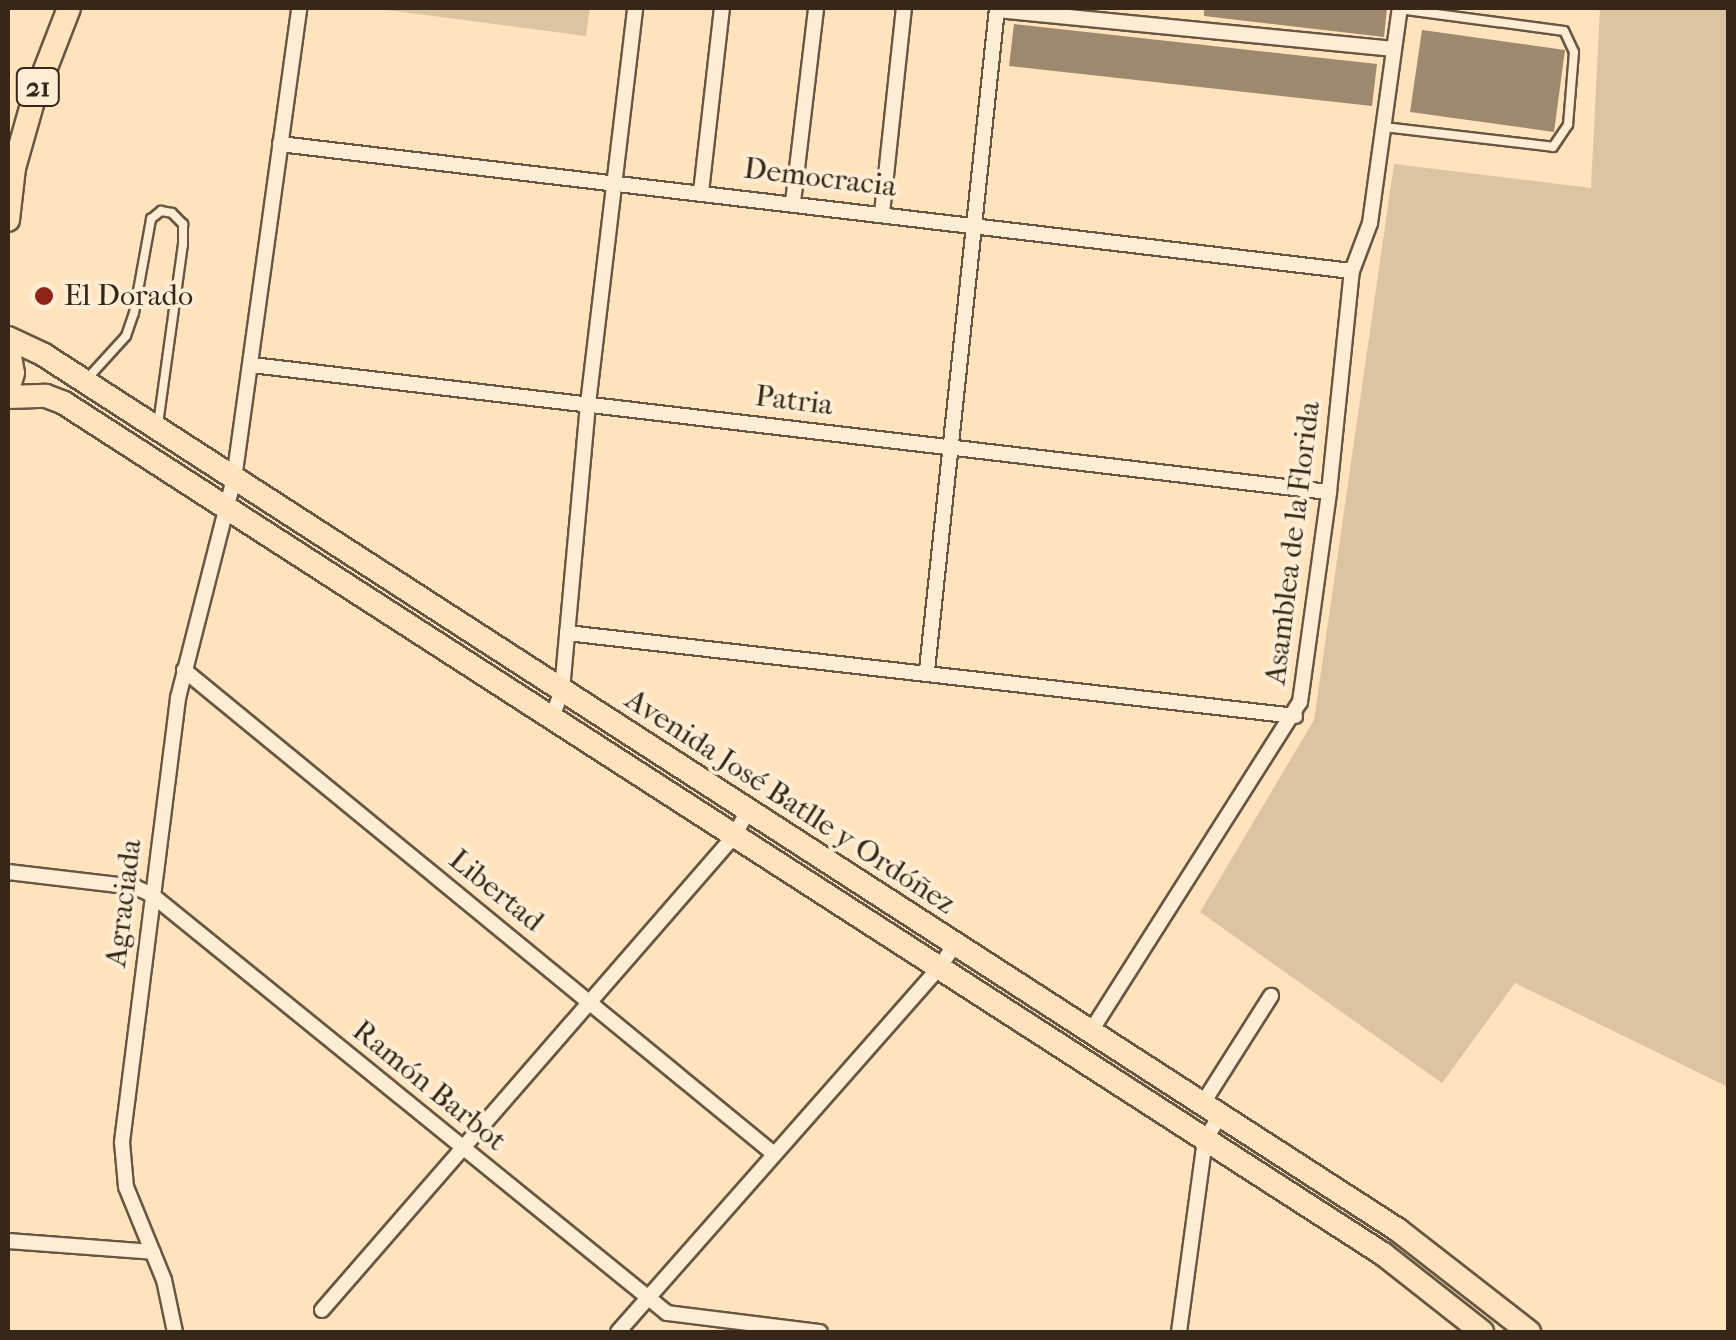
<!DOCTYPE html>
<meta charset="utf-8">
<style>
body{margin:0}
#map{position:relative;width:1736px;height:1340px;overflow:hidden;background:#fee3bd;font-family:"IM FELL French Canon",serif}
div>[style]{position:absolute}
.green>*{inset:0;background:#dcc3a1}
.building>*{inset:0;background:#9e896e}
.roads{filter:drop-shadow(2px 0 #685642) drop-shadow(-2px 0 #685642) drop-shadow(0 2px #685642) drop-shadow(0 -2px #685642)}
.service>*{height:8px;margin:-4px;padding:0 4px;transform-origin:4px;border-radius:4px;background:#feedd4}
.minor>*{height:14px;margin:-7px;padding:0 7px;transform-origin:7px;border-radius:7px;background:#feedd4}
.primary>*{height:22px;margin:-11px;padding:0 11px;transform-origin:11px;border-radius:11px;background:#fee3bd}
.dots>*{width:28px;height:28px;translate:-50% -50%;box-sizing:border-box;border:5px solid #feedd4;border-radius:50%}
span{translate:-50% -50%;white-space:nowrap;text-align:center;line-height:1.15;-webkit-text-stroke:8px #feedd4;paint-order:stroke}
.shield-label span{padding:2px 8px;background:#feedd4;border:2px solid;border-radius:8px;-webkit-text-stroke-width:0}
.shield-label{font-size:28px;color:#362719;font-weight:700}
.street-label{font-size:30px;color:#362719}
.poi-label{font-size:30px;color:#362719}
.left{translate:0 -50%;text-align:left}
.frame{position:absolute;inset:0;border:10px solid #362719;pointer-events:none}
</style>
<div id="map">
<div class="green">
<div style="clip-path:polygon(371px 8px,590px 8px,586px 36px)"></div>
<div style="clip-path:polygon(1600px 8px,1728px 8px,1728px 1087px,1515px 983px,1442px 1083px,1200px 912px,1314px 720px,1394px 164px,1591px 188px)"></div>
</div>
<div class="building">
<div style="clip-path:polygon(1204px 8px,1387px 8px,1384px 37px,1204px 16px)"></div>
<div style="clip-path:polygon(1014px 24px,1377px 64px,1372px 106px,1009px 66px)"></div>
<div style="clip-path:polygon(1422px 30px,1565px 50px,1554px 132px,1410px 112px)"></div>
</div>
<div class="roads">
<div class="service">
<div style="left:1384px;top:127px;width:170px;rotate:6.7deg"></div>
<div style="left:1553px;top:147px;width:27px;rotate:-56deg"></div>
<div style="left:1568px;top:125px;width:73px;rotate:-85.3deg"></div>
<div style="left:1574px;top:52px;width:23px;rotate:-115deg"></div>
<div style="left:1564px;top:31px;width:165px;rotate:-172.4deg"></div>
<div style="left:86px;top:380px;width:59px;rotate:-47.7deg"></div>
<div style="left:126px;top:336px;width:24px;rotate:-71deg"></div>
<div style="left:134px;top:313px;width:96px;rotate:-79.7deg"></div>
<div style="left:151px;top:219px;width:13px;rotate:-39deg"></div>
<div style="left:161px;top:211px;width:11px;rotate:10deg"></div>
<div style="left:172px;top:213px;width:16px;rotate:45deg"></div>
<div style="left:183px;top:224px;width:20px;rotate:90deg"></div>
<div style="left:183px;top:244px;width:183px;rotate:97.9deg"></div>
</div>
<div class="minor">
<div style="left:997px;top:10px;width:399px;rotate:5.6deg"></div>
<div style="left:280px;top:144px;width:1079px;rotate:6.76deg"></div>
<div style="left:701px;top:192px;width:185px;rotate:-83.5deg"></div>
<div style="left:793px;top:202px;width:195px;rotate:-83.2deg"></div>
<div style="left:882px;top:213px;width:206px;rotate:-83.9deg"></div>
<div style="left:252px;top:365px;width:1084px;rotate:6.73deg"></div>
<div style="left:567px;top:633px;width:733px;rotate:6.5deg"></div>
<div style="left:184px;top:670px;width:763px;rotate:39.36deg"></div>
<div style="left:927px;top:670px;width:666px;rotate:-83.96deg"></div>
<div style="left:553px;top:715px;width:27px;rotate:-70deg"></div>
<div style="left:562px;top:690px;width:287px;rotate:-84.8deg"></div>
<div style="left:588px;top:404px;width:399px;rotate:-83.2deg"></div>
<div style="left:8px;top:872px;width:128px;rotate:6.7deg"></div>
<div style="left:135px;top:887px;width:19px;rotate:25deg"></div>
<div style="left:152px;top:895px;width:663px;rotate:39.06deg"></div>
<div style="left:667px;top:1313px;width:154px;rotate:7.1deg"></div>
<div style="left:1091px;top:1031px;width:390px;rotate:-57.6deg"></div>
<div style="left:1300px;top:702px;width:212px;rotate:-82.1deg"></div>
<div style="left:1329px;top:492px;width:222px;rotate:-84.1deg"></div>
<div style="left:1352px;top:271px;width:51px;rotate:-69.4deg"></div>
<div style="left:1370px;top:223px;width:217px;rotate:-82.1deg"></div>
<div style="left:1203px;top:1103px;width:127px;rotate:-57.6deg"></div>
<div style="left:8px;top:1241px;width:145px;rotate:4.3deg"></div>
<div style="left:322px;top:1310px;width:628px;rotate:-49deg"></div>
<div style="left:734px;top:836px;width:31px;rotate:-61deg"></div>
<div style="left:175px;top:1332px;width:53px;rotate:-101.9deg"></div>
<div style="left:164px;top:1280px;width:100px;rotate:-112.2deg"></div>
<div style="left:126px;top:1187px;width:45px;rotate:-95.1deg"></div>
<div style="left:122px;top:1142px;width:448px;rotate:-82.8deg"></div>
<div style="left:178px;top:698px;width:226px;rotate:-75.7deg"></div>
<div style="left:234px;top:479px;width:475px;rotate:-82.1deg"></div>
<div style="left:618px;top:1332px;width:485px;rotate:-48.6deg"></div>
<div style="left:939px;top:968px;width:29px;rotate:-56deg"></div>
<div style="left:1179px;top:1332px;width:195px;rotate:-82.3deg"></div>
<div style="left:1205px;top:1139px;width:29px;rotate:-56deg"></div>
</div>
<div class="primary">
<div style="left:8px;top:220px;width:52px;rotate:-83.4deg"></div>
<div style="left:14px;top:168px;width:70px;rotate:-74.2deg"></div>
<div style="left:33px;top:101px;width:100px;rotate:-68.8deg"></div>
<div style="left:8px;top:338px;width:40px;rotate:25deg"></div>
<div style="left:44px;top:355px;width:1612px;rotate:32.87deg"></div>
<div style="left:1398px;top:1230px;width:166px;rotate:37.9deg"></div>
<div style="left:8px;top:345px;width:28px;rotate:80deg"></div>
<div style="left:13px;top:373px;width:17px;rotate:107deg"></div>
<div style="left:8px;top:397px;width:38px;rotate:-2deg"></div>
<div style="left:46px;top:396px;width:19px;rotate:21deg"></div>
<div style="left:64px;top:403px;width:1570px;rotate:32.83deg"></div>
<div style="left:1383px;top:1254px;width:126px;rotate:38.2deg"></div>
</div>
</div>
<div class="dots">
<div style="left:44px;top:296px;background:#8f2418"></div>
</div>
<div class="shield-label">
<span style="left:38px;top:87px">21</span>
</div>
<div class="street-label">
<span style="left:820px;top:178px;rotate:7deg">Democracia</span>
<span style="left:794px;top:401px;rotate:7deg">Patria</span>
<span style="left:1293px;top:543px;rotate:-83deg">Asamblea de la Florida</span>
<span style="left:790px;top:802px;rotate:33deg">Avenida José Batlle y Ordóñez</span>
<span style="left:496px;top:891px;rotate:39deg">Libertad</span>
<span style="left:124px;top:903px;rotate:-83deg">Agraciada</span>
<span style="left:429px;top:1086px;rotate:39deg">Ramón Barbot</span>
</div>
<div class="poi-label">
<span class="left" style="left:64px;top:296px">El Dorado</span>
</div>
<div class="frame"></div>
</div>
